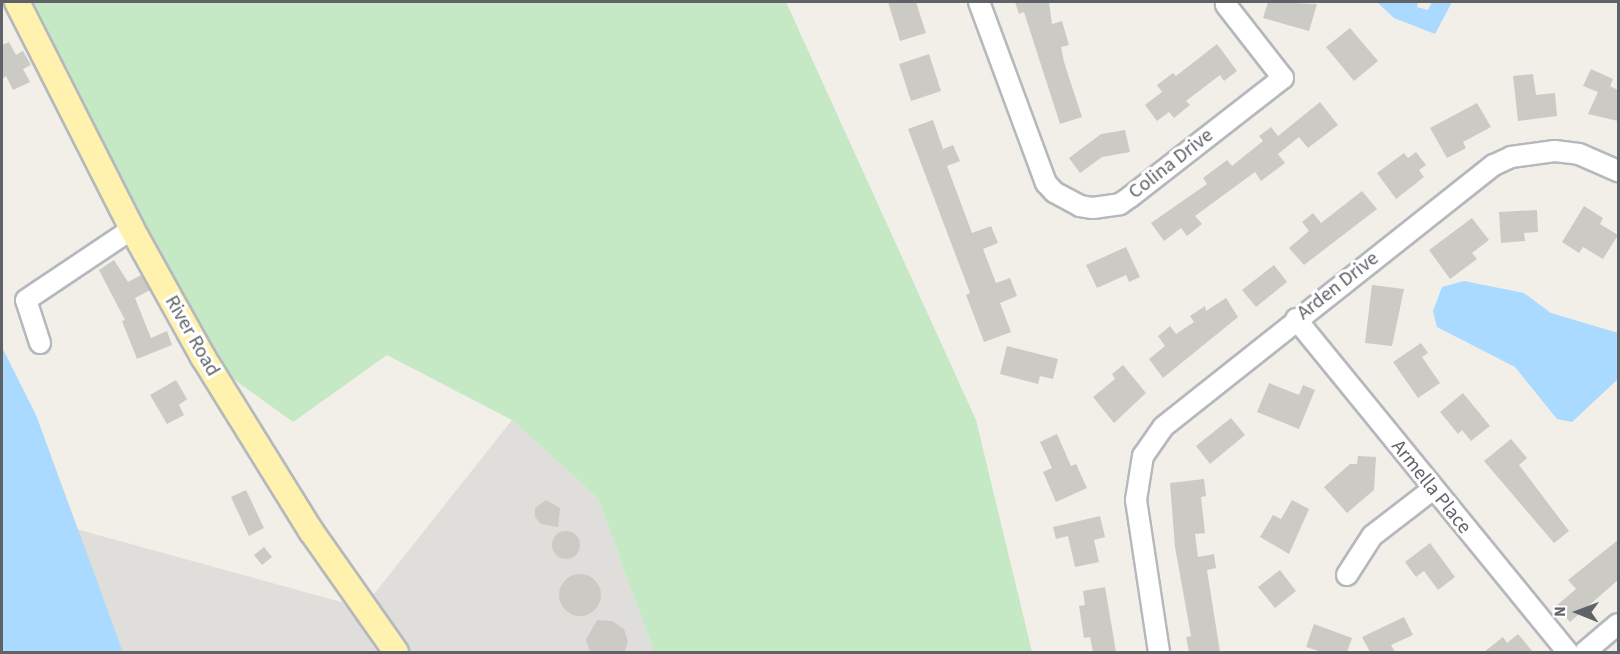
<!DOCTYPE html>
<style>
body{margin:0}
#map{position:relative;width:1620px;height:654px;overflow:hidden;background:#f1efe8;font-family:"Source Sans 3",sans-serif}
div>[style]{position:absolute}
.industrial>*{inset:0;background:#e0deda}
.green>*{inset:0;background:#c5e8c5}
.water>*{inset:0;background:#aadaff}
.building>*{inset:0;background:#cccac5}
.round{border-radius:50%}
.roads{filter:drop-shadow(2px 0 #b5b8bc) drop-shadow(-2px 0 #b5b8bc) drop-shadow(0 2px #b5b8bc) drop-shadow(0 -2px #b5b8bc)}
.minor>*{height:20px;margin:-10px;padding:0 10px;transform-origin:10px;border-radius:10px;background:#fff}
.major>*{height:24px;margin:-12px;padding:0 12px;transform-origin:12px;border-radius:12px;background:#fff2af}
span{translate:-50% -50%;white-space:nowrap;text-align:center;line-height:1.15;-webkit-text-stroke:6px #fff;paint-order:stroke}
.street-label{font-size:20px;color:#5f6368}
.frame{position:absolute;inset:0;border:3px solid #5f6368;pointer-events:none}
.north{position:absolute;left:1548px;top:582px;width:60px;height:60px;-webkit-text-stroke:4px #fff;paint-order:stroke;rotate:271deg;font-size:16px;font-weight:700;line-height:24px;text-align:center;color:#5f6368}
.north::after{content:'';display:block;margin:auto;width:21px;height:27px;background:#5f6368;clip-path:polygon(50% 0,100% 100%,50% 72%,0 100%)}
</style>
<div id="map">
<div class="industrial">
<div style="clip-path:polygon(512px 420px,598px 498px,654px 652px,123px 652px,76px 529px,363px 608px)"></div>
</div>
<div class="green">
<div style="clip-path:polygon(17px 2px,786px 2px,976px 420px,1032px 652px,654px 652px,598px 498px,512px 420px,387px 355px,293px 422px,203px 357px)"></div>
</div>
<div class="water">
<div style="clip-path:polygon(1377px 2px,1418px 2px,1417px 7px,1428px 10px,1432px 2px,1452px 2px,1435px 34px,1394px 18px)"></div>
<div style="clip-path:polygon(1464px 281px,1524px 293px,1551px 313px,1618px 333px,1618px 379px,1572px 422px,1557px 419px,1515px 367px,1437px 327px,1433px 311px,1442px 287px)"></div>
<div style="clip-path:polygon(2px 347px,36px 415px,123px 652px,2px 652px)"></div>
</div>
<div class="building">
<div style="clip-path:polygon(888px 2px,916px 2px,926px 33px,900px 41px)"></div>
<div style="clip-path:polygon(1015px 2px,1049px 2px,1052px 24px,1062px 21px,1069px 45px,1061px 47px,1064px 62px,1082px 117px,1060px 124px,1024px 12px,1019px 14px)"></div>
<div style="clip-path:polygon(1268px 2px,1317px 4px,1309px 31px,1263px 18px)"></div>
<div style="clip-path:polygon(1350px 28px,1378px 61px,1354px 81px,1326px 47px)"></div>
<div style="clip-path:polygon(9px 42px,16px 55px,23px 51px,31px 65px,23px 69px,30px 82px,13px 90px,6px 76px,2px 79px,2px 45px)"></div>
<div style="clip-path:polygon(1217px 44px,1237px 71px,1224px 81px,1220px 75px,1186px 101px,1190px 105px,1174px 118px,1169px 112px,1157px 121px,1145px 105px,1162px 92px,1157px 85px,1173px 73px,1176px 76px)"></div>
<div style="clip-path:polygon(929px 54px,941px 91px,911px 101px,899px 64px)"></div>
<div style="clip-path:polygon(1591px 69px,1613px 79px,1610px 86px,1618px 90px,1618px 121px,1588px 114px,1598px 92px,1583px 86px)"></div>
<div style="clip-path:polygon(1533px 74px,1536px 95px,1555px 93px,1557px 116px,1518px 121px,1513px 76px)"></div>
<div style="clip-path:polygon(1320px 102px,1338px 125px,1308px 148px,1299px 137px,1278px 154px,1285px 163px,1261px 181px,1255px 172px,1195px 216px,1202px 224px,1187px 236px,1181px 228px,1164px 241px,1151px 223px,1207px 184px,1203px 178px,1227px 160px,1232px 166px,1263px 141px,1259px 136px,1271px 127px,1278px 136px)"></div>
<div style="clip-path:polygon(1477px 103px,1491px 127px,1463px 142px,1466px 148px,1447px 158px,1430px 128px)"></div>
<div style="clip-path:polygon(933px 120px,943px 149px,953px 145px,960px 161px,947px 166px,972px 233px,991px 226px,998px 243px,983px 249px,996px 283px,1010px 278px,1017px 296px,1000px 303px,1011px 332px,984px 342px,966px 295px,970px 293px,908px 129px)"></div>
<div style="clip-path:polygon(1125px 130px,1130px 152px,1102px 157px,1080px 173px,1069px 158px,1101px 134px)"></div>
<div style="clip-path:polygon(1416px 152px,1426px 165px,1419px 170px,1424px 177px,1396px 199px,1377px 173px,1404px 153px,1408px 158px)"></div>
<div style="clip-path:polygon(1362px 191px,1377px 209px,1304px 265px,1289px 248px,1309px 231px,1302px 222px,1313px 213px,1321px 223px)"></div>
<div style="clip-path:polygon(1584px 206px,1603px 218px,1600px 224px,1618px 235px,1603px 259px,1583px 247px,1579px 253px,1562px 242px)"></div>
<div style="clip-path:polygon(1537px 210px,1538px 232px,1524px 233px,1525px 241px,1501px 243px,1499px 212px)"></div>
<div style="clip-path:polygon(1472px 218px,1489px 240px,1472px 253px,1477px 259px,1450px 279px,1429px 250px)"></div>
<div style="clip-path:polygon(1126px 247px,1140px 277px,1129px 282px,1126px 275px,1097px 288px,1086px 265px)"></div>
<div style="clip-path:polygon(114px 260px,128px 282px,141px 275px,150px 290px,135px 298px,151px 338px,167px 331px,172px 345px,137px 359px,122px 321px,125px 320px,99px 270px)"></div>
<div style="clip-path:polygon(1274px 265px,1287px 282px,1256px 307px,1242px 290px)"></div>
<div style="clip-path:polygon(1372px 285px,1404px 289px,1392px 346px,1365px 343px)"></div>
<div style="clip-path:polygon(1226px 298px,1238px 317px,1163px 378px,1149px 359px,1165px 346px,1158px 336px,1170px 326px,1176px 334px,1194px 322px,1190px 316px,1205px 306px,1206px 311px)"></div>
<div style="clip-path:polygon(1421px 343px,1428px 353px,1422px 357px,1440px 383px,1418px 398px,1393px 362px)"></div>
<div style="clip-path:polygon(1007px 346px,1058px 359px,1053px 379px,1040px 376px,1038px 384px,1000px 374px)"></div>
<div style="clip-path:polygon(1123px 365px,1146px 393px,1114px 423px,1093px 397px,1115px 379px,1112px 374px)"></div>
<div style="clip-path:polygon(176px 380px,187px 399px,179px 405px,184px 415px,167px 424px,150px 395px)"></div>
<div style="clip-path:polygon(1269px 383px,1299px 395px,1303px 385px,1315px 390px,1299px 429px,1257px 412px)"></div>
<div style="clip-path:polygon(1463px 393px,1490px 426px,1471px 441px,1462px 430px,1458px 434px,1440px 412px)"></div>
<div style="clip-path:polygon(1231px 418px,1245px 435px,1210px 464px,1196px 446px)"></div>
<div style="clip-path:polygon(1057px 434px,1071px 466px,1076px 464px,1087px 488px,1056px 502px,1043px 472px,1052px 468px,1040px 442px)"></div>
<div style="clip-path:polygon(1511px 439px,1527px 458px,1519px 465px,1569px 531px,1554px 543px,1484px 461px)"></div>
<div style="clip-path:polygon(1358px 456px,1376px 457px,1374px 490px,1347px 513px,1324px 487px,1350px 464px,1357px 464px)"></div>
<div style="clip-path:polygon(1204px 479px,1206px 496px,1201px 497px,1205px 533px,1195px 534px,1198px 557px,1214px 554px,1216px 568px,1207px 570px,1220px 652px,1189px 652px,1186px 637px,1191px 636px,1175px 547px,1170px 483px)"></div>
<div style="clip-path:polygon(246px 490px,264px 528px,249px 536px,231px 497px)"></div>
<div style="clip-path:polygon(546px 500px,560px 508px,558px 527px,541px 524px,535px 517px,535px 508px)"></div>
<div style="clip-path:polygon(1292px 500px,1309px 509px,1289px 554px,1260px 537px,1273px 515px,1281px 519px)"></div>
<div style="clip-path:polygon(1100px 516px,1105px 537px,1094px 540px,1099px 562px,1075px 567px,1068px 536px,1056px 539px,1053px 527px)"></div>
<div class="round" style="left:552px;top:531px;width:28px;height:28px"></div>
<div style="clip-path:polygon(1618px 540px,1618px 580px,1570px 622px,1556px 606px,1576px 589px,1568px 580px)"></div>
<div style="clip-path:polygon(1430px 543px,1455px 577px,1438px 590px,1424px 571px,1416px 577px,1405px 562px)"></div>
<div style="clip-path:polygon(264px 547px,272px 557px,262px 565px,254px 555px)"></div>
<div style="clip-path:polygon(1280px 570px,1296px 591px,1275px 608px,1258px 587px)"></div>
<div class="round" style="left:559px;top:574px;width:42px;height:42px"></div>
<div style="clip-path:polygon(1105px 587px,1116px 652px,1093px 652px,1090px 637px,1084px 638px,1079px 606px,1085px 605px,1083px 591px)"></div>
<div style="clip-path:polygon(1404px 617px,1413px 635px,1391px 645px,1395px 652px,1370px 652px,1362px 637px)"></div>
<div style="clip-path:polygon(597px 620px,612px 621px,624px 629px,628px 641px,625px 652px,590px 652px,586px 640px)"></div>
<div style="clip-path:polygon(1314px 624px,1352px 638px,1347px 652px,1322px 652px,1306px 647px)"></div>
<div style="clip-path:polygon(1518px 634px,1533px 652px,1484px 652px,1503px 637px,1507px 643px)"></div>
</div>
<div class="roads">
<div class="minor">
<div style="left:979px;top:2px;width:193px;rotate:69.7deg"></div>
<div style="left:1046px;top:183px;width:12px;rotate:48deg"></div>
<div style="left:1054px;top:192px;width:30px;rotate:28deg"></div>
<div style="left:1080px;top:206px;width:13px;rotate:9deg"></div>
<div style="left:1093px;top:208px;width:27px;rotate:-8deg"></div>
<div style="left:1120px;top:204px;width:12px;rotate:-35deg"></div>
<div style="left:1130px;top:197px;width:194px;rotate:-37.9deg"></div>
<div style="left:1283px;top:78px;width:93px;rotate:-128deg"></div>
<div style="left:1296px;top:319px;width:430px;rotate:50.8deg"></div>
<div style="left:40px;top:343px;width:45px;rotate:-108deg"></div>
<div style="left:26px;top:300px;width:128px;rotate:-33.8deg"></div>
<div style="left:1347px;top:575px;width:46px;rotate:-57.3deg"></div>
<div style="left:1372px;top:536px;width:77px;rotate:-37.6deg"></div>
<div style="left:1159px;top:652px;width:154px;rotate:-98.6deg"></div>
<div style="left:1136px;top:500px;width:45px;rotate:-81deg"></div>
<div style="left:1143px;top:456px;width:35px;rotate:-55deg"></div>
<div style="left:1163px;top:427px;width:422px;rotate:-38.4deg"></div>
<div style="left:1494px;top:165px;width:19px;rotate:-25deg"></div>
<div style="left:1511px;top:157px;width:44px;rotate:-7.8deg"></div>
<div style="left:1555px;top:151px;width:24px;rotate:7deg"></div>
<div style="left:1579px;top:154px;width:43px;rotate:23.6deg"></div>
<div style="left:1585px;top:652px;width:43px;rotate:-40.3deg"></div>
</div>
<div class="major">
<div style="left:17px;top:2px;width:254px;rotate:63.1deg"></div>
<div style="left:132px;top:229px;width:146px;rotate:61deg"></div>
<div style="left:203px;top:357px;width:205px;rotate:58.2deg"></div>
<div style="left:311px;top:531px;width:148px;rotate:54.9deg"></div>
</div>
</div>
<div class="street-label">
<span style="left:1171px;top:164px;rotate:-38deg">Colina Drive</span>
<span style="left:1338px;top:286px;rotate:-38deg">Arden Drive</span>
<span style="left:192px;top:336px;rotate:60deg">River Road</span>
<span style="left:1431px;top:487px;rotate:51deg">Armella Place</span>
</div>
<div class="frame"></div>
<div class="north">N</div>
</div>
